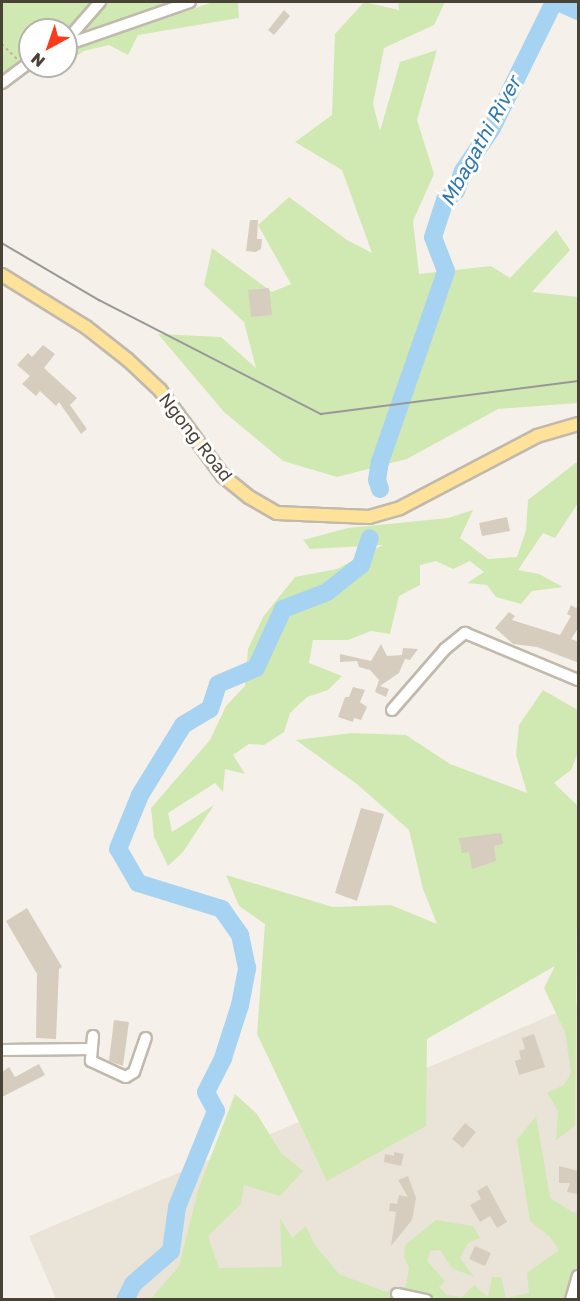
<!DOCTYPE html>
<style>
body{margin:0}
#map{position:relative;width:580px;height:1301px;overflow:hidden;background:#f5f1ea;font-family:"Golos Text",sans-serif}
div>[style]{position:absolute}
.residential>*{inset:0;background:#e9e3d8}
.green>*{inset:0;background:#d0e9b2}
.river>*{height:18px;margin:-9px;padding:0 9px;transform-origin:9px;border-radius:9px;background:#a6d3f1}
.building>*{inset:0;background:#d7cdbf}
.path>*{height:1.5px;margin-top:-0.75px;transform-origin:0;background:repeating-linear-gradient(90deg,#c2b59d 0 3px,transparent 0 6px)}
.roads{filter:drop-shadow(2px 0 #c1b9ac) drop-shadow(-2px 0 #c1b9ac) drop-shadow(0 2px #c1b9ac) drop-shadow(0 -2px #c1b9ac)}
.minor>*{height:10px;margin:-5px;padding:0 5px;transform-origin:5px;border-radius:5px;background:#fff}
.major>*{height:12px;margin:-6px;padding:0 6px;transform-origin:6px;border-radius:6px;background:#ffe299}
.tram>*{height:1.5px;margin:-0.75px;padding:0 0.75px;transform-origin:0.75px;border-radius:0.75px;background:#989898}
span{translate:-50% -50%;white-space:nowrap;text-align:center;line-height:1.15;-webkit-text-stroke:6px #fff;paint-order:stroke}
.street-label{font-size:18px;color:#494237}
.water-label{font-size:20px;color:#2e78af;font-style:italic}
.frame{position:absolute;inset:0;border:3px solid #494237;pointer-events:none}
.north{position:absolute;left:18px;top:18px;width:60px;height:60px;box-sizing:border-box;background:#fff;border:2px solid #b6b3af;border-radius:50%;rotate:220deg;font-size:16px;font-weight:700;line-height:24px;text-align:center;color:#494237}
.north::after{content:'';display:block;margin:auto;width:21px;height:27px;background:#fb3c1a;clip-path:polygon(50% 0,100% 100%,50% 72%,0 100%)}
</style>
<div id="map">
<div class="residential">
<div style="clip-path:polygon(578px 1004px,578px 1299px,56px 1299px,29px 1236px)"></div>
</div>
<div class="green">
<div style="clip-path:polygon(2px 2px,184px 2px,181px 13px,213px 2px,238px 2px,239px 18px,138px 35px,128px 55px,109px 45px,84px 51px,66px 63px,66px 30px,30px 30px,30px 53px,12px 66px,2px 95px)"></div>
<div style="clip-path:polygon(364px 2px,399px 10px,398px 2px,445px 2px,434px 25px,384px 48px,373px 104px,380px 131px,400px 62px,437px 50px,417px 120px,434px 174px,413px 221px,419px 274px,491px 266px,510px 278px,556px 230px,570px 250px,532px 292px,578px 297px,578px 403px,498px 409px,407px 459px,337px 477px,283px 461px,224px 412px,158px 334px,221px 337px,256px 368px,244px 322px,204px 285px,212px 248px,272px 292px,291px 284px,258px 225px,289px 197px,347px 240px,372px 253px,342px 170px,295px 142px,332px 115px,335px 34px)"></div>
<div style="clip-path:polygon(578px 461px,578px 503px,555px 538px,543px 533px,518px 570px,539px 574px,563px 587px,532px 591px,521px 604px,496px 597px,487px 585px,467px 583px,484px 572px,470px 561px,453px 569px,436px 561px,420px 565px,420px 585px,399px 596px,390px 634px,371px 631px,348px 640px,313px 640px,309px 663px,342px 676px,328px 690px,307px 697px,290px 713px,284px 732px,264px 745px,249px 744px,233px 755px,245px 774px,225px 769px,223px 792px,215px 783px,168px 813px,172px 832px,214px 805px,183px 852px,168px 866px,154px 837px,151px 808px,210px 740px,226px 706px,245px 686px,248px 649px,263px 617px,295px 577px,337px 569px,383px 545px,310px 549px,303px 540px,348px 528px,448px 518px,473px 510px,460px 538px,488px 559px,517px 557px,526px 530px,528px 500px)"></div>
<div style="clip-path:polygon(543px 690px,578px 710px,578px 753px,571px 770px,554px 783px,578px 806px,575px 1126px,556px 1140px,558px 1111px,547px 1093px,564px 1085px,571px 1073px,565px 1032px,544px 988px,555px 966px,427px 1039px,426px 1126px,327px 1181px,257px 1034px,265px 924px,239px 906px,226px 875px,333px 907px,391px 905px,437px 924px,423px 889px,409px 830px,358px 785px,296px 740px,352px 733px,406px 735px,450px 764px,527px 793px,516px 755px,519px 725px)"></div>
<div style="clip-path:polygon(235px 1094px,257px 1114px,281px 1153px,303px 1171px,280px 1196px,244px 1185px,241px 1204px,208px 1236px,219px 1268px,282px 1267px,280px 1218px,292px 1238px,306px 1226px,314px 1244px,339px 1274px,386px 1292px,406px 1286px,409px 1268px,404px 1257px,405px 1245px,436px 1220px,473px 1226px,480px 1238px,468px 1243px,460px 1258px,474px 1277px,452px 1268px,440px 1250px,430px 1251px,427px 1261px,445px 1281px,439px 1287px,447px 1295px,462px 1297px,474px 1285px,488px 1297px,492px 1277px,501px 1277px,506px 1298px,529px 1293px,527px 1273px,559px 1250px,550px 1237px,530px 1221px,517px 1140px,536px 1116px,550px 1198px,574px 1213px,578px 1212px,578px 1299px,150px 1300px,179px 1266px,199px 1187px)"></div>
</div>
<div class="river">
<div style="left:558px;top:2px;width:22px;rotate:24deg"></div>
<div style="left:380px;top:489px;width:9px;rotate:-108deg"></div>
<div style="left:377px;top:480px;width:18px;rotate:-81deg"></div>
<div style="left:380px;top:462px;width:202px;rotate:-70.9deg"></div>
<div style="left:446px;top:271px;width:36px;rotate:-111deg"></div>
<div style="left:433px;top:237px;width:39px;rotate:-72deg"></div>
<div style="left:445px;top:200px;width:14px;rotate:-39deg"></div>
<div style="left:456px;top:191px;width:21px;rotate:-71deg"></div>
<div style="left:463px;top:171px;width:52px;rotate:-56deg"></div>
<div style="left:492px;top:128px;width:140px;rotate:-63.8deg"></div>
<div style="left:125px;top:1300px;width:18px;rotate:-63deg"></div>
<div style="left:133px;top:1284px;width:50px;rotate:-41deg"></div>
<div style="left:171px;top:1251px;width:44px;rotate:-82.2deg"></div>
<div style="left:177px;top:1207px;width:104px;rotate:-67.9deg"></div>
<div style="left:216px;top:1111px;width:21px;rotate:-118deg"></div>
<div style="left:206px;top:1092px;width:38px;rotate:-63deg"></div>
<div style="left:223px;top:1058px;width:56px;rotate:-72.2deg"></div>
<div style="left:240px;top:1005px;width:38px;rotate:-79deg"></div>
<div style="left:247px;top:968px;width:34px;rotate:-102deg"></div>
<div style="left:240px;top:935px;width:32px;rotate:-125deg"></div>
<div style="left:222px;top:909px;width:88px;rotate:-162.8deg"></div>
<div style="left:138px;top:883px;width:39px;rotate:-120deg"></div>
<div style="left:118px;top:849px;width:58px;rotate:-67.8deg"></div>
<div style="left:140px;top:795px;width:82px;rotate:-58.4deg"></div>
<div style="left:183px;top:725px;width:31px;rotate:-31deg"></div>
<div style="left:210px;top:709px;width:26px;rotate:-72deg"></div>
<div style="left:218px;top:684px;width:41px;rotate:-22.8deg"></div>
<div style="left:256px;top:668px;width:65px;rotate:-65.4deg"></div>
<div style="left:283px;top:609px;width:47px;rotate:-21.1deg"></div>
<div style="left:327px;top:592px;width:43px;rotate:-38.5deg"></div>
<div style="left:361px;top:565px;width:28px;rotate:-72deg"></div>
</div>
<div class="building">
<div style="clip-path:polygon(284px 10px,290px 16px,274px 35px,268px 30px)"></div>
<div style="clip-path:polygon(250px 220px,258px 220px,257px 239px,262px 239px,261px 249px,256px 252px,246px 251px)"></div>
<div style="clip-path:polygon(269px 288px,272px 315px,251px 317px,248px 290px)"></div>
<div style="clip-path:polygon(43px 345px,55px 354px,44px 368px,77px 398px,70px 405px,87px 429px,81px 434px,59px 402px,56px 406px,40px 391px,36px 396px,22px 384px,30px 376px,17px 365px,28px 353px,32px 357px)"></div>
<div style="clip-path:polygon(507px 517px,510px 531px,482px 536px,479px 523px)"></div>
<div style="clip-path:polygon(571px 605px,576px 608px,579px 605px,579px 627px,571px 639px,579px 642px,579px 663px,537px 647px,513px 644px,495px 628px,509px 612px,515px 616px,512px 620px,560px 635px,571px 616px,567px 614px)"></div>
<div style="clip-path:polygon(381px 644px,387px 656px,402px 655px,403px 648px,418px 649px,410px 660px,405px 659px,399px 673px,380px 686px,389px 689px,386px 697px,375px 692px,379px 680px,370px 670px,359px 667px,357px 661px,340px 662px,340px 654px,371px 661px)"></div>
<div style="clip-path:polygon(353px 687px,365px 690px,360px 702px,367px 707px,361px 720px,354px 718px,353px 722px,338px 717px,345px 697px,349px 697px)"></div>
<div style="clip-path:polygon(361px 808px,384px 814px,357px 901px,335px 893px)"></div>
<div style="clip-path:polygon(501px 833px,503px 844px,494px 846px,496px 861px,472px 869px,469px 852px,462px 853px,459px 838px)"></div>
<div style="clip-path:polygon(27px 908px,62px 967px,59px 969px,56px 1039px,36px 1038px,37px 974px,6px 921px)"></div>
<div style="clip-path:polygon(114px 1020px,129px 1022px,123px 1066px,109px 1061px)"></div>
<div style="clip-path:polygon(534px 1034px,545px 1067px,519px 1075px,515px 1061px,521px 1059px,519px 1051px,525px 1049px,522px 1038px)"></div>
<div style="clip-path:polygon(39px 1064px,45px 1075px,2px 1097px,2px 1072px,9px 1067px,15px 1077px)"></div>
<div style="clip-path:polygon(465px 1123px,476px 1132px,463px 1148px,452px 1139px)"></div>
<div style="clip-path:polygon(394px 1152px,404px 1154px,401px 1166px,384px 1162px,385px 1154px,394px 1156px)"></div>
<div style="clip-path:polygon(559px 1166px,579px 1171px,577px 1194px,567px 1192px,570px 1183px,559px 1183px)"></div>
<div style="clip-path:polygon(408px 1176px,416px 1198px,412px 1220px,391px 1246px,396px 1212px,389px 1211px,390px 1203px,397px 1204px,399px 1195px,408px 1197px,398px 1180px)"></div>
<div style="clip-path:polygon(487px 1185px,507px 1222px,497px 1228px,490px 1216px,480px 1222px,470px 1205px,481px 1199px,477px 1191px)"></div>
<div style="clip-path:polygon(475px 1246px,491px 1253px,485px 1266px,469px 1259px)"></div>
</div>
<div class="path">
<div style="left:2px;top:44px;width:23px;rotate:45deg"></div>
</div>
<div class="roads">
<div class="minor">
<div style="left:66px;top:41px;width:52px;rotate:-48.9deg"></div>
<div style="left:66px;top:45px;width:131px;rotate:-19.1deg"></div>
<div style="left:2px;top:83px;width:35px;rotate:-37deg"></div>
<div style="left:392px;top:710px;width:81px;rotate:-49deg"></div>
<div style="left:445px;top:649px;width:26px;rotate:-39deg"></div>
<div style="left:465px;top:633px;width:122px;rotate:22.6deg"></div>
<div style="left:93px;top:1036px;width:25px;rotate:95deg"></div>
<div style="left:91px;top:1061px;width:38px;rotate:25deg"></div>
<div style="left:126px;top:1077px;width:9px;rotate:-32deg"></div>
<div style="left:134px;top:1072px;width:36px;rotate:-71deg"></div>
<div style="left:2px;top:1050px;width:89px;rotate:-0.6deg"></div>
<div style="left:397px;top:1294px;width:30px;rotate:12deg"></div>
<div style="left:571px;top:1300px;width:25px;rotate:-74deg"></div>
</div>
<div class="major">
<div style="left:2px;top:275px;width:99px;rotate:31.8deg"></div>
<div style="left:86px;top:327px;width:53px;rotate:38.2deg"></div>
<div style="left:128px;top:360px;width:44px;rotate:43.2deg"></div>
<div style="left:160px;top:390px;width:107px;rotate:53.8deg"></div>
<div style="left:223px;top:476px;width:33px;rotate:39deg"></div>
<div style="left:249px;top:497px;width:32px;rotate:30deg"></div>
<div style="left:277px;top:513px;width:92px;rotate:2.5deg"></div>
<div style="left:369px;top:517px;width:32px;rotate:-16deg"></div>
<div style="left:400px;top:508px;width:155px;rotate:-27.7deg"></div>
<div style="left:537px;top:436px;width:43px;rotate:-16.3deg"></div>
</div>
</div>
<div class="tram">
<div style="left:2px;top:243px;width:113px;rotate:30.4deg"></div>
<div style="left:99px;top:300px;width:250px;rotate:27.2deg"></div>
<div style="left:321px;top:414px;width:259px;rotate:-7.3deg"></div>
</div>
<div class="street-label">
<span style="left:196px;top:437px;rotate:52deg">Ngong Road</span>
</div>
<div class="water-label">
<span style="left:480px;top:141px;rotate:-61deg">Mbagathi River</span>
</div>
<div class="frame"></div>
<div class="north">N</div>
</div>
